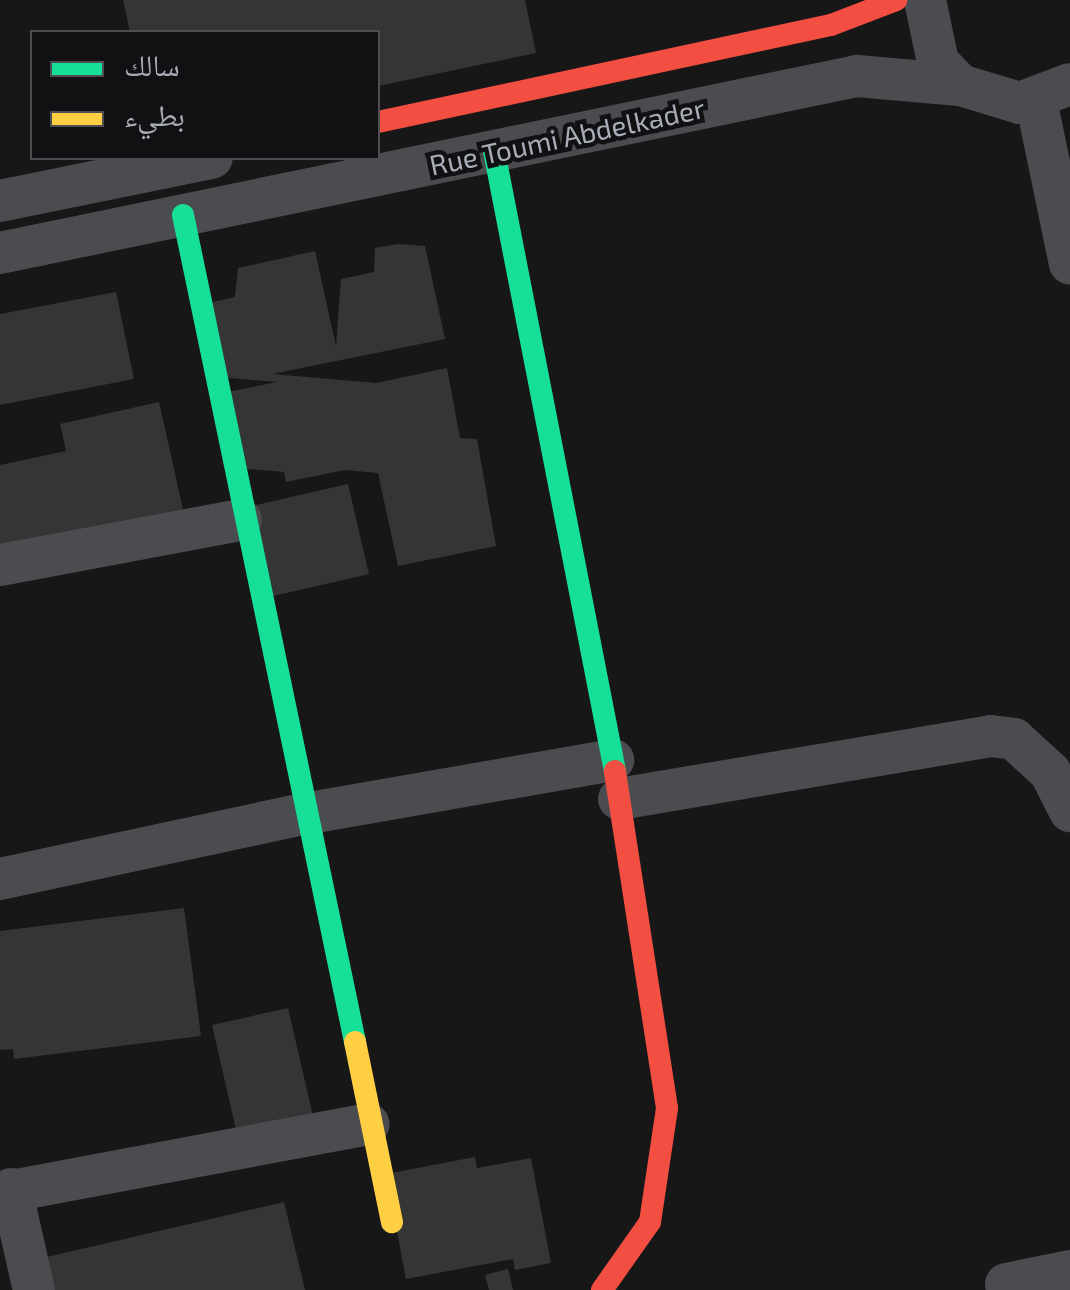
<!DOCTYPE html>
<meta charset="utf-8">
<style>
body{margin:0}
#map{position:relative;width:1070px;height:1290px;overflow:hidden;background:#171717;font-family:"Exo 2","Noto Naskh Arabic",sans-serif}
div>[style]{position:absolute}
.building>*{inset:0;background:#353536}
.street>*{height:42px;margin:-21px;padding:0 21px;transform-origin:21px;border-radius:21px;background:#4b4c50}
.fast>*{height:22px;margin:-11px;padding:0 11px;transform-origin:11px;border-radius:11px;background:#16e098}
.slow>*{height:22px;margin:-11px;padding:0 11px;transform-origin:11px;border-radius:11px;background:#ffcf43}
.jam>*{height:22px;margin:-11px;padding:0 11px;transform-origin:11px;border-radius:11px;background:#f24e42}
span{translate:-50% -50%;white-space:nowrap;text-align:center;line-height:1.15;-webkit-text-stroke:9px #111113;paint-order:stroke}
.street-label{font-size:28px;color:#a8adb8}
.legend{position:absolute;left:30px;top:30px;width:350px;height:130px;box-sizing:border-box;background:#111113;border:2px solid #4d4f55;margin:0;padding:12px 18px;list-style:none;font-size:30px;color:#a8adb8}
.legend li{display:flex;align-items:center;gap:20px;height:50px}
.legend b{width:50px;border:2px solid #4d4f55}
</style>
<div id="map">
<div class="building">
<div style="clip-path:polygon(123px 0,525px 0,536px 53px,378px 86px,378px 32px,130px 32px)"></div>
<div style="clip-path:polygon(398px 244px,425px 246px,445px 339px,272px 374px,376px 383px,447px 368px,460px 438px,477px 439px,496px 546px,398px 566px,378px 473px,345px 470px,286px 482px,284px 472px,234px 468px,218px 394px,277px 382px,219px 377px,204px 304px,235px 297px,238px 268px,315px 251px,336px 346px,341px 279px,374px 272px,375px 248px)"></div>
<div style="clip-path:polygon(116px 292px,134px 379px,0 405px,0 314px)"></div>
<div style="clip-path:polygon(159px 402px,187px 527px,0 568px,0 465px,66px 451px,60px 424px)"></div>
<div style="clip-path:polygon(348px 484px,369px 574px,265px 598px,243px 508px)"></div>
<div style="clip-path:polygon(184px 908px,201px 1036px,14px 1059px,13px 1049px,0 1050px,0 931px)"></div>
<div style="clip-path:polygon(288px 1008px,316px 1129px,240px 1147px,212px 1025px)"></div>
<div style="clip-path:polygon(475px 1157px,477px 1168px,531px 1158px,551px 1263px,515px 1270px,513px 1259px,406px 1279px,386px 1174px)"></div>
<div style="clip-path:polygon(284px 1202px,305px 1290px,28px 1290px,21px 1263px)"></div>
<div style="clip-path:polygon(508px 1269px,513px 1290px,489px 1290px,485px 1275px)"></div>
</div>
<div class="street">
<div style="left:925px;top:0;width:63px;rotate:78.2deg"></div>
<div style="left:938px;top:62px;width:32px;rotate:46deg"></div>
<div style="left:960px;top:85px;width:63px;rotate:16.7deg"></div>
<div style="left:1020px;top:103px;width:53px;rotate:-20.8deg"></div>
<div style="left:1036px;top:100px;width:167px;rotate:78.3deg"></div>
<div style="left:0;top:201px;width:216px;rotate:-11.5deg"></div>
<div style="left:0;top:253px;width:875px;rotate:-11.67deg"></div>
<div style="left:857px;top:76px;width:103px;rotate:5deg"></div>
<div style="left:0;top:565px;width:245px;rotate:-10.6deg"></div>
<div style="left:619px;top:799px;width:377px;rotate:-9.6deg"></div>
<div style="left:991px;top:736px;width:23px;rotate:7deg"></div>
<div style="left:1014px;top:739px;width:49px;rotate:42.5deg"></div>
<div style="left:1050px;top:772px;width:44px;rotate:62.9deg"></div>
<div style="left:0;top:879px;width:311px;rotate:-12.1deg"></div>
<div style="left:304px;top:814px;width:314px;rotate:-9.9deg"></div>
<div style="left:11px;top:1189px;width:104px;rotate:77.2deg"></div>
<div style="left:0;top:1193px;width:375px;rotate:-10.6deg"></div>
<div style="left:1006px;top:1284px;width:65px;rotate:-11.5deg"></div>
</div>
<div class="fast">
<div style="left:494px;top:151px;width:632px;rotate:78.96deg"></div>
<div style="left:183px;top:215px;width:845px;rotate:78.25deg"></div>
</div>
<div class="slow">
<div style="left:355px;top:1042px;width:184px;rotate:78.4deg"></div>
</div>
<div class="jam">
<div style="left:378px;top:122px;width:463px;rotate:-12.1deg"></div>
<div style="left:831px;top:25px;width:70px;rotate:-21deg"></div>
<div style="left:602px;top:1290px;width:83px;rotate:-54.8deg"></div>
<div style="left:650px;top:1222px;width:115px;rotate:-81.5deg"></div>
<div style="left:667px;top:1108px;width:341px;rotate:-98.8deg"></div>
</div>
<div class="street-label">
<span style="left:567px;top:136px;rotate:-12deg">Rue Toumi Abdelkader</span>
</div>
<ul class="legend">
<li><b style="height:12px;background:#16e098"></b>سالك</li>
<li><b style="height:12px;background:#ffcf43"></b>بطيء</li>
</ul>
</div>
